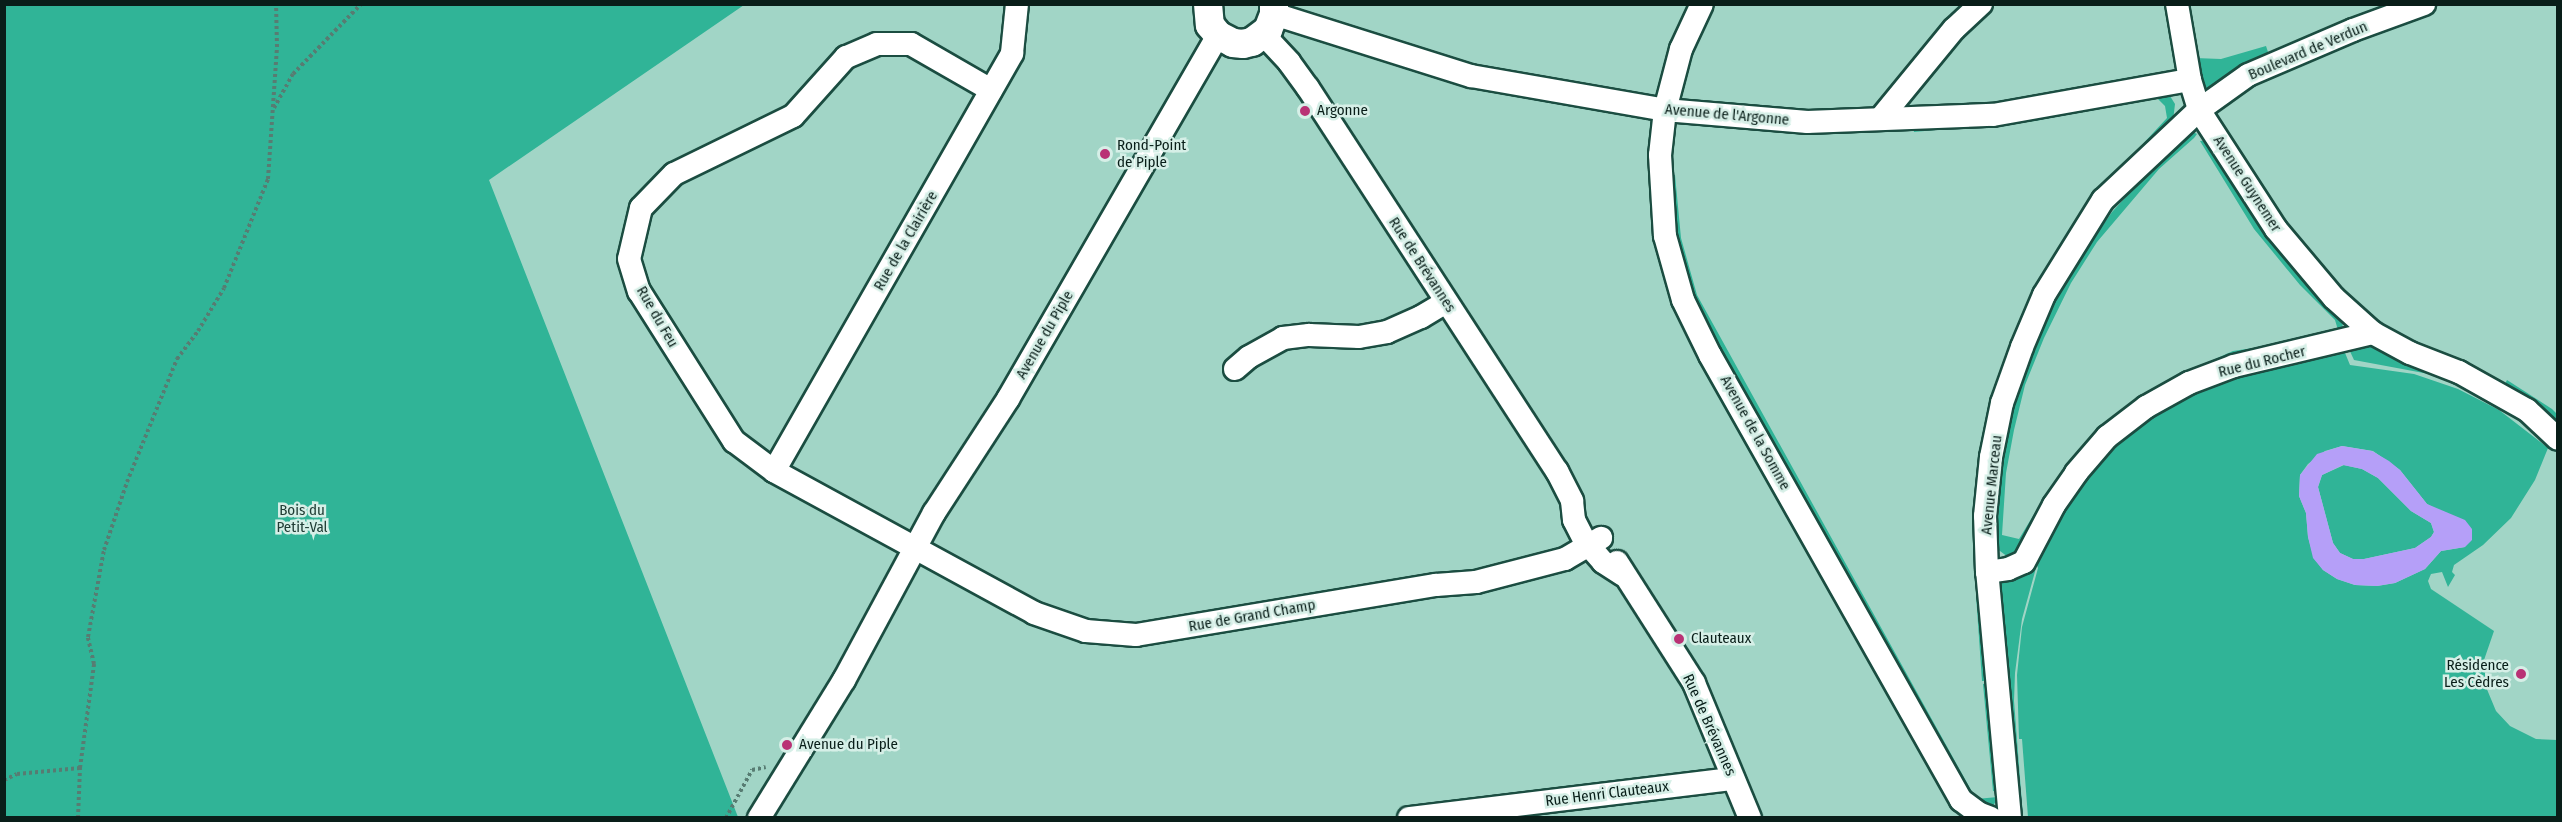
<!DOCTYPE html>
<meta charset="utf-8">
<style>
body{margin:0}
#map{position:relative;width:2562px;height:822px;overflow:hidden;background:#a1d5c6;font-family:"Fira Sans Condensed",sans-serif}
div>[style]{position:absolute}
.green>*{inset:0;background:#30b497}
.water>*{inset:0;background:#b59ff8}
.path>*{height:4px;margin-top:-2px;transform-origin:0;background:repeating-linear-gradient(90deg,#577c72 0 3px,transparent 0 6px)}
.roads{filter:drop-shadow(2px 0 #1b4d41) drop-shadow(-2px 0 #1b4d41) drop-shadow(0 2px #1b4d41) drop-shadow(0 -2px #1b4d41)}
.minor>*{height:22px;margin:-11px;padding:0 11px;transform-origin:11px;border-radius:11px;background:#fff}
.tertiary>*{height:28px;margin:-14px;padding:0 14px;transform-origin:14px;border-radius:14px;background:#fff}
.dots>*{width:16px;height:16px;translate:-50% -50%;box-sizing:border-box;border:3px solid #d6efe7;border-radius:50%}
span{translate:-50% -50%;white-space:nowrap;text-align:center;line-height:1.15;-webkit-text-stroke:5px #d6efe7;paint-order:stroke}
.street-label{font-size:15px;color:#091e19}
.poi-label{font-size:15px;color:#091e19}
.left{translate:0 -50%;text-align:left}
.right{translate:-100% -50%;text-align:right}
.park-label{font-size:15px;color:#203d35}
.frame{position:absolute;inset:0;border:6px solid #091e19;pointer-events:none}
</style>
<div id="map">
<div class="green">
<div style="clip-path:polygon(5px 4px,744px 5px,489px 180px,738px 817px,5px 817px)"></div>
<div style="clip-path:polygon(2266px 46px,2269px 55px,2209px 91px,2203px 89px,2195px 58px,2221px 59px)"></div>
<div style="clip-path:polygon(2162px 93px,2170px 96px,2175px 104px,2173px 121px,2112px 177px,2167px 118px,2165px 106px,2156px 97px,2035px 121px,1914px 132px,1913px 128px)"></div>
<div style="clip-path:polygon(2193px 132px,2197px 134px,2194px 138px,2159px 169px,2097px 242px,2071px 283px,2044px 338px,2025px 385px,2014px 430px,2006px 473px,2002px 535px,2019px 539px,2050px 488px,2065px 469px,2070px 473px,2023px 555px,2008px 557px,1996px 548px,2002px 462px,2017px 395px,2039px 334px,2070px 272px,2112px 212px,2160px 160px)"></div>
<div style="clip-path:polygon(2209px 140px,2250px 209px,2299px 272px,2340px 315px,2343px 322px,2342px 330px,2339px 337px,2331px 342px,2268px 351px,2219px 365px,2162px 392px,2120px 422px,2111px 419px,2162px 383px,2233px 351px,2334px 336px,2338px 330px,2335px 320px,2300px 285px,2254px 229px,2200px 141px)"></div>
<div style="clip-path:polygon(1670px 175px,1675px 175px,1681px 238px,1697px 295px,1976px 799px,1998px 797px,1991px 810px,1977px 808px,1707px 327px,1687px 281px,1674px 230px)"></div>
<div style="clip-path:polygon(2370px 344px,2383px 349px,2431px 371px,2429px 374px,2354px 360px,2348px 347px)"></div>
<div style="clip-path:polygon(evenodd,2343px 348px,2350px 365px,2414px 374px,2458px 389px,2499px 410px,2548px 448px,2535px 480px,2511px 518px,2483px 545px,2454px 565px,2452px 572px,2455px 575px,2448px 587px,2442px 572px,2431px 574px,2428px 581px,2431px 589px,2494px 631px,2484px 660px,2486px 687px,2496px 711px,2510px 726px,2536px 739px,2557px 740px,2557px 817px,2028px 817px,2022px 739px,2019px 739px,2017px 675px,2022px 627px,2038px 568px,2036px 563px,2053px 515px,2117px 436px,2209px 380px,2343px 348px,2342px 446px,2373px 451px,2400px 470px,2427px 504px,2438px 510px,2465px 547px,2441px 551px,2425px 569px,2395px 583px,2377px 586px,2355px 585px,2337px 579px,2323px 570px,2314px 558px,2308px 537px,2306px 513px,2299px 496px,2300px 475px,2308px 464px,2325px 451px,2342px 446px)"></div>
<div style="clip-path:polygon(2507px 380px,2552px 409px,2557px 414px,2557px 424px,2504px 386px)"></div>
<div style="clip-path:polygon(2344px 465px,2362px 469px,2378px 478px,2411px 511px,2431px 523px,2434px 532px,2431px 537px,2415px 548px,2364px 559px,2353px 559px,2340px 553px,2333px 543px,2318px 487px,2322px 475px)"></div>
<div style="clip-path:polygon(2031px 562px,2036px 568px,2022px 619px,2015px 673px,2014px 701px,2023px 817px,2018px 817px,1998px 576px)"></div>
<div style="clip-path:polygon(1981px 594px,1988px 681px,1982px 681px,1976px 595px)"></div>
<div style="clip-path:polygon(1989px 683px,1998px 792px,1993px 791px,1983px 684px)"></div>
</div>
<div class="water">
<div style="clip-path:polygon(evenodd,2342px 446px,2372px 451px,2389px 461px,2400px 470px,2427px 504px,2465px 520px,2472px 529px,2472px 540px,2465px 547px,2441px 551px,2425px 569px,2395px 583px,2377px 586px,2355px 585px,2337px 579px,2323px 570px,2313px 558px,2308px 537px,2306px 513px,2299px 496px,2300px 475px,2317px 454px,2342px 446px,2343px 465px,2362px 469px,2378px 478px,2411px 511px,2431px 523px,2434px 532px,2431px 537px,2415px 548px,2364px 559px,2353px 559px,2340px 553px,2333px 543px,2318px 487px,2322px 475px,2343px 465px)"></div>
</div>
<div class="path">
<div style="left:274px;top:108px;width:39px;rotate:-61deg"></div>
<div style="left:293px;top:74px;width:98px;rotate:-45.8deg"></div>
<div style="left:4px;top:780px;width:14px;rotate:-25deg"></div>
<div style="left:17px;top:774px;width:63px;rotate:-5.4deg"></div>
<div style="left:78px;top:818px;width:50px;rotate:-87.7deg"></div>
<div style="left:80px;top:768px;width:105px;rotate:-82.3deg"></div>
<div style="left:94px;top:664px;width:28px;rotate:-103deg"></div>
<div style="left:88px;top:637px;width:88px;rotate:-79.6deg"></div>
<div style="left:104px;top:550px;width:72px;rotate:-71.3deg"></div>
<div style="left:127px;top:482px;width:133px;rotate:-67.9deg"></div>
<div style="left:177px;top:359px;width:35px;rotate:-53deg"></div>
<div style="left:198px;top:331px;width:50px;rotate:-58.8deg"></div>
<div style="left:224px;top:288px;width:118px;rotate:-68deg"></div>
<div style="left:268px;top:179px;width:132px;rotate:-86.1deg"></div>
<div style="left:277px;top:47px;width:43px;rotate:-91.3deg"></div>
<div style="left:726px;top:818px;width:55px;rotate:-61.6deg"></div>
<div style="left:752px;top:770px;width:14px;rotate:-12deg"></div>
</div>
<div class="roads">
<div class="minor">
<div style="left:1702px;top:4px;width:50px;rotate:115deg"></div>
<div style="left:1681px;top:49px;width:63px;rotate:104.7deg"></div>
<div style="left:1665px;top:110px;width:45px;rotate:96.3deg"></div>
<div style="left:1660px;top:155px;width:81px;rotate:86.5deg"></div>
<div style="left:1665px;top:236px;width:66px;rotate:74.3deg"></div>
<div style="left:1683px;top:300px;width:61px;rotate:63.9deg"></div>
<div style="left:1710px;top:355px;width:511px;rotate:60.58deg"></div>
<div style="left:1961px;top:800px;width:21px;rotate:37deg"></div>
<div style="left:1978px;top:813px;width:14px;rotate:21deg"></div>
<div style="left:2177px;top:4px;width:77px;rotate:80.3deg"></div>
<div style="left:2190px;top:80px;width:31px;rotate:73deg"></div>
<div style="left:2199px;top:110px;width:142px;rotate:57.1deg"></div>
<div style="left:2276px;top:229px;width:90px;rotate:50deg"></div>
<div style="left:2334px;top:298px;width:52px;rotate:41.9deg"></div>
<div style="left:2373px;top:333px;width:42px;rotate:28.4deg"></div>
<div style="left:2410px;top:353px;width:53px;rotate:21.2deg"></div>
<div style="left:2459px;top:372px;width:78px;rotate:29.2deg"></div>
<div style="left:2527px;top:410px;width:42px;rotate:43.1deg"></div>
<div style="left:1274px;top:14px;width:207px;rotate:17.5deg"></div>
<div style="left:1471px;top:76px;width:197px;rotate:9.9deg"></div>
<div style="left:1665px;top:110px;width:143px;rotate:4.8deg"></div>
<div style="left:1807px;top:122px;width:186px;rotate:-2.2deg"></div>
<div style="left:1993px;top:115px;width:200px;rotate:-10.1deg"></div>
<div style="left:1264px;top:35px;width:37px;rotate:47deg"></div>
<div style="left:1289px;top:62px;width:32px;rotate:54deg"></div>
<div style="left:1308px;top:88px;width:457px;rotate:57deg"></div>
<div style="left:1557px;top:471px;width:34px;rotate:63deg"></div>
<div style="left:1572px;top:501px;width:19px;rotate:84deg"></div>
<div style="left:1574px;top:520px;width:22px;rotate:63deg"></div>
<div style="left:1584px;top:540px;width:29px;rotate:49deg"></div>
<div style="left:1603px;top:562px;width:24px;rotate:33deg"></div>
<div style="left:991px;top:90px;width:92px;rotate:-150.1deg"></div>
<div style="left:911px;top:44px;width:34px;rotate:180deg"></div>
<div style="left:877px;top:44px;width:34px;rotate:157deg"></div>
<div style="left:846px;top:57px;width:79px;rotate:131.9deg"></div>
<div style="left:793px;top:116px;width:132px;rotate:154deg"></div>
<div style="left:674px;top:174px;width:47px;rotate:134.1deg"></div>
<div style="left:641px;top:208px;width:52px;rotate:103.2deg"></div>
<div style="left:629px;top:259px;width:34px;rotate:73deg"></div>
<div style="left:639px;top:291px;width:178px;rotate:57.7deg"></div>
<div style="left:734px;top:441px;width:50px;rotate:36.9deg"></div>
<div style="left:774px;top:471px;width:296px;rotate:28.6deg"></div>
<div style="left:1034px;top:613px;width:55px;rotate:19.1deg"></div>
<div style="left:1086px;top:631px;width:50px;rotate:4.6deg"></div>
<div style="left:1136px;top:635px;width:304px;rotate:-9.5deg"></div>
<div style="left:1436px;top:585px;width:40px;rotate:-4.3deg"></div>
<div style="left:1476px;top:582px;width:92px;rotate:-14.5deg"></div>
<div style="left:1565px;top:559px;width:42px;rotate:-30.3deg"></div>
<div style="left:1880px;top:119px;width:117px;rotate:-50.6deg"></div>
<div style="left:1954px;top:29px;width:37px;rotate:-43deg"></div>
<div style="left:1235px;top:369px;width:18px;rotate:-41deg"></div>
<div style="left:1249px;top:357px;width:39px;rotate:-29deg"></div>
<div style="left:1283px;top:338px;width:26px;rotate:-7deg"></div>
<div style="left:1309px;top:335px;width:50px;rotate:2.3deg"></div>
<div style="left:1359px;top:337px;width:28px;rotate:-10deg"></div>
<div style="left:1387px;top:332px;width:37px;rotate:-24deg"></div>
<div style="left:1421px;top:317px;width:29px;rotate:-31deg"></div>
<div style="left:774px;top:471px;width:481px;rotate:-60.3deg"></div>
<div style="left:1012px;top:53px;width:49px;rotate:-84.2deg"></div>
<div style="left:1617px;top:562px;width:143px;rotate:57.5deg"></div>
<div style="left:1694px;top:683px;width:146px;rotate:67.5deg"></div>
<div style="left:1987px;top:572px;width:21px;rotate:-8deg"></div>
<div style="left:2008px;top:569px;width:17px;rotate:-24deg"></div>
<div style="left:2024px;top:562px;width:64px;rotate:-62.2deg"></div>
<div style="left:2054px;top:505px;width:39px;rotate:-55deg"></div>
<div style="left:2076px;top:473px;width:48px;rotate:-49.3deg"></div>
<div style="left:2107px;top:437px;width:49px;rotate:-37.6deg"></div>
<div style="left:2146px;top:407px;width:49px;rotate:-29.2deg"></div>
<div style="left:2189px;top:383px;width:48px;rotate:-20.7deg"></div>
<div style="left:2234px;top:366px;width:143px;rotate:-13.4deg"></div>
<div style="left:759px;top:818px;width:162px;rotate:-58.4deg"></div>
<div style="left:844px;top:680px;width:190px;rotate:-61.7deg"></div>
<div style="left:934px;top:513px;width:136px;rotate:-57deg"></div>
<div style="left:1008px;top:399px;width:420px;rotate:-60deg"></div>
<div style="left:1409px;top:818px;width:326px;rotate:-6.9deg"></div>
<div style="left:2010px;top:818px;width:247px;rotate:-95.3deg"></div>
<div style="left:1987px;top:572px;width:56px;rotate:-92deg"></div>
<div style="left:1985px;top:516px;width:59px;rotate:-84.2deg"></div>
<div style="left:1991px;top:457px;width:55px;rotate:-78.5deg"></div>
<div style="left:2002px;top:403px;width:59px;rotate:-70.3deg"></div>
<div style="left:2022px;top:347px;width:56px;rotate:-67.1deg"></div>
<div style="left:2044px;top:295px;width:112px;rotate:-58.2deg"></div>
<div style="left:2103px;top:200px;width:132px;rotate:-43.2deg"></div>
<div style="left:2199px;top:110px;width:60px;rotate:-35.5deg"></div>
<div style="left:2248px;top:75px;width:114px;rotate:-23.2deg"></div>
<div style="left:2353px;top:30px;width:76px;rotate:-20.1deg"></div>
</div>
<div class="tertiary">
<div style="left:1208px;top:4px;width:21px;rotate:85deg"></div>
<div style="left:1210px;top:25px;width:13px;rotate:51deg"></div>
<div style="left:1218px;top:35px;width:17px;rotate:28deg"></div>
<div style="left:1233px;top:43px;width:10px;rotate:6deg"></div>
<div style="left:1243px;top:44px;width:9px;rotate:-13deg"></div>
<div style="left:1252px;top:42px;width:20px;rotate:-37deg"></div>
<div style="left:1268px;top:30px;width:17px;rotate:-69deg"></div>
<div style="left:1274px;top:14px;width:10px;rotate:-90deg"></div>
</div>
</div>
<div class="dots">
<div style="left:1305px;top:111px;background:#b93275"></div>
<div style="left:1105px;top:154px;background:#b93275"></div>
<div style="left:1679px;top:639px;background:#b93275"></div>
<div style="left:2521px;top:674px;background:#b93275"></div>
<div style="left:787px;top:745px;background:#b93275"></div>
</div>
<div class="street-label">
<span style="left:2308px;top:51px;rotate:-23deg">Boulevard de Verdun</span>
<span style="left:1727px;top:115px;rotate:5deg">Avenue de l'Argonne</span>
<span style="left:2247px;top:184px;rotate:57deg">Avenue Guynemer</span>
<span style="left:906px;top:241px;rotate:-60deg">Rue de la Clairière</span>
<span style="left:1422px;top:265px;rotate:57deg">Rue de Brévannes</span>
<span style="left:657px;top:317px;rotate:60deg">Rue du Feu</span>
<span style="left:1045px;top:335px;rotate:-60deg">Avenue du Piple</span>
<span style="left:2262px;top:362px;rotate:-14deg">Rue du Rocher</span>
<span style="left:1755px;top:433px;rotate:61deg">Avenue de la Somme</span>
<span style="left:1992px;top:485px;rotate:-84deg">Avenue Marceau</span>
<span style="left:1252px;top:616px;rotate:-10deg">Rue de Grand Champ</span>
<span style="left:1709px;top:725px;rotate:66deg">Rue de Brévannes</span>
<span style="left:1607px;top:794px;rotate:-7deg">Rue Henri Clauteaux</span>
</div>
<div class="poi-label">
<span class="left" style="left:1317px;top:111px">Argonne</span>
<span class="left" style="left:1117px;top:154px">Rond-Point<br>de Piple</span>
<span class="left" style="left:1691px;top:639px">Clauteaux</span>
<span class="right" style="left:2509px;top:674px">Résidence<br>Les Cèdres</span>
<span class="left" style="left:799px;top:745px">Avenue du Piple</span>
</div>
<div class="park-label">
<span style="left:302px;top:519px">Bois du<br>Petit-Val</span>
</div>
<div class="frame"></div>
</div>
